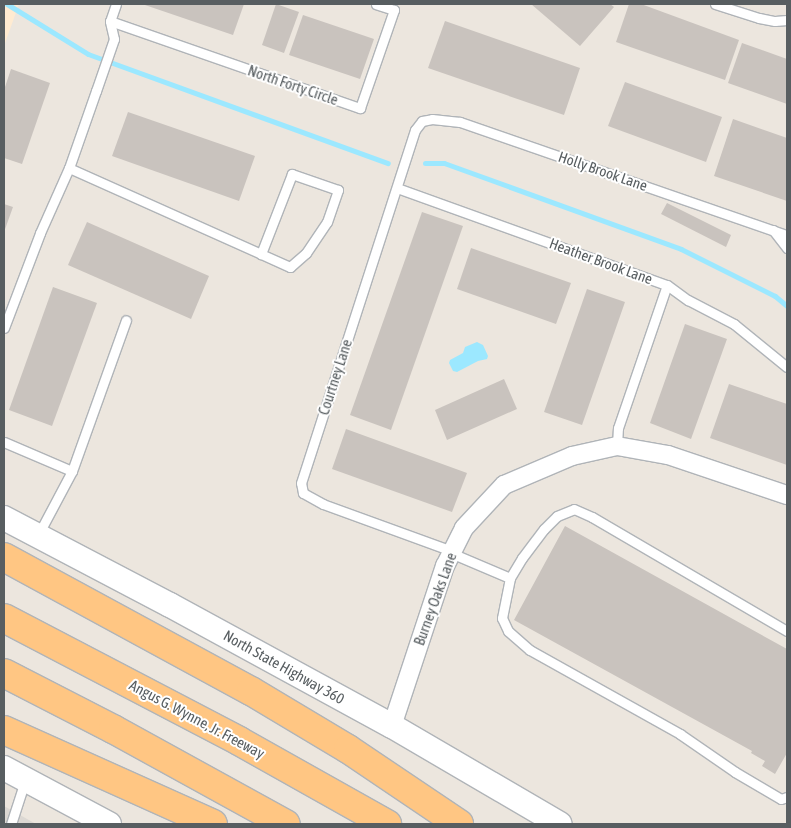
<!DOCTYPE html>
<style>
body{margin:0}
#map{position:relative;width:791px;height:828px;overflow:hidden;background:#ece6de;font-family:"Asap Condensed",sans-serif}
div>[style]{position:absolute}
.commercial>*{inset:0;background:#ffebd1}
.industrial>*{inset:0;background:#dcd8d3}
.water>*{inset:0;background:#9ce8ff}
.stream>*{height:5px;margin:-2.5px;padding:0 2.5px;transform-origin:2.5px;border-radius:2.5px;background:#9ce8ff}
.building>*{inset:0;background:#c9c3be}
.roads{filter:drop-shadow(1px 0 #b0b4b8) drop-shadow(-1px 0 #b0b4b8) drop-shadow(0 1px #b0b4b8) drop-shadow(0 -1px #b0b4b8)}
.service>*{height:9px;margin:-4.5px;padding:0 4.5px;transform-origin:4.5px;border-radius:4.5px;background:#fff}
.minor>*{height:18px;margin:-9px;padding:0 9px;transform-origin:9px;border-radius:9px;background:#fff}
.secondary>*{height:24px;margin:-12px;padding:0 12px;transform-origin:12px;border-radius:12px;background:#fff}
.motorway>*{height:28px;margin:-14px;padding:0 14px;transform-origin:14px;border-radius:14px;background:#ffc683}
span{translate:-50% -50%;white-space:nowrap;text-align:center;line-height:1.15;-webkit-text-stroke:4px #fff;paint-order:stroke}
.street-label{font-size:15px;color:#585e61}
.frame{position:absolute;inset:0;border:5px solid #585e61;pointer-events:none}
</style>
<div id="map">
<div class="commercial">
<div style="clip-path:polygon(4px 4px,19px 4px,4px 46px)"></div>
</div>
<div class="industrial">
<div style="clip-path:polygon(4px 806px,36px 824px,4px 824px)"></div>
</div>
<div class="water">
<div style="clip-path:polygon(477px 342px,483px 345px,488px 356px,487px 359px,478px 361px,457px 372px,453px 371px,449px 363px,450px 360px,463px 353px,465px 347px)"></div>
</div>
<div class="stream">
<div style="left:7px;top:4px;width:95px;rotate:31.7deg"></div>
<div style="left:88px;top:54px;width:319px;rotate:20deg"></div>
<div style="left:425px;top:163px;width:19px"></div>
<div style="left:444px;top:163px;width:252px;rotate:19.9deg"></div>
<div style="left:681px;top:249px;width:105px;rotate:26.6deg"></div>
<div style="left:775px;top:296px;width:16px;rotate:40deg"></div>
</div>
<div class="building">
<div style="clip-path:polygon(142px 4px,244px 4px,233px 35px)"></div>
<div style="clip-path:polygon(276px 4px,299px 12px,284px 53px,262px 45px)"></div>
<div style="clip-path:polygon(531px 4px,610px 4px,614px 7px,580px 46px)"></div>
<div style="clip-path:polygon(629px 4px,641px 4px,739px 40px,725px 80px,616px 42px)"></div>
<div style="clip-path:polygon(303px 15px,374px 39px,360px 79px,289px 55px)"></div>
<div style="clip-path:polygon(445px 21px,580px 68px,564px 115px,428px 68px)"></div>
<div style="clip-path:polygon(742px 43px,787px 59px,787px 104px,728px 83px)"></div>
<div style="clip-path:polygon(11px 69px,50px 83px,22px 164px,4px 158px,4px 90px)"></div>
<div style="clip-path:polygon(625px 82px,722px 117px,706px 162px,608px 126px)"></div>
<div style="clip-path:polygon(128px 112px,255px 156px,239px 201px,112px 156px)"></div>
<div style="clip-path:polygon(733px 119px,787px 138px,787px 201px,714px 176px)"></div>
<div style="clip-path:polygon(667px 203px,731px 235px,726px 247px,661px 214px)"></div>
<div style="clip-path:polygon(4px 204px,13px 207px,4px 232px)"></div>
<div style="clip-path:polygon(422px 212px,463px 226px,391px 430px,350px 415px)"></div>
<div style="clip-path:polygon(87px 222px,209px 276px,191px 319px,68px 265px)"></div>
<div style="clip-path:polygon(471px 248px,571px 283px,556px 324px,457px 289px)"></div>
<div style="clip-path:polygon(53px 287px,97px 303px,52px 426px,9px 410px)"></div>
<div style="clip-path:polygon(587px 289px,625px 302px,582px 425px,544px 412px)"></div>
<div style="clip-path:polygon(685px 324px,727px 339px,691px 439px,650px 423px)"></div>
<div style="clip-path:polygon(504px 379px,517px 409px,447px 440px,435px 410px)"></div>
<div style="clip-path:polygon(729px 384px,787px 404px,787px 465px,710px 438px)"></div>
<div style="clip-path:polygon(346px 429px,467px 473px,452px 512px,332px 469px)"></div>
<div style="clip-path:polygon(565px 526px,787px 649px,787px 753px,775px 774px,762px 766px,765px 761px,751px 753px,752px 751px,514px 620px)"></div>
</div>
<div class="roads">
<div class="service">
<div style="left:116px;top:4px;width:18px;rotate:109deg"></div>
<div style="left:110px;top:21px;width:265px;rotate:19.2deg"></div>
<div style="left:360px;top:108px;width:104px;rotate:-70.9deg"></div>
<div style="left:394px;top:10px;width:19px;rotate:-162deg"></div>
<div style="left:715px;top:4px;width:46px;rotate:17.7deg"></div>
<div style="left:759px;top:18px;width:16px;rotate:11deg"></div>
<div style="left:775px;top:21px;width:12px;rotate:-5deg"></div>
<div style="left:69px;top:168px;width:210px;rotate:24.1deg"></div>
<div style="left:261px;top:254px;width:32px;rotate:24deg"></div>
<div style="left:290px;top:267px;width:21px;rotate:-41deg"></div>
<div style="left:306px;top:253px;width:37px;rotate:-56deg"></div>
<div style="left:327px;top:222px;width:34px;rotate:-71deg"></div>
<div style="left:338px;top:190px;width:49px;rotate:-160.8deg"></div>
<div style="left:292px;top:174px;width:86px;rotate:111.2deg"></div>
<div style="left:397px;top:188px;width:287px;rotate:19.8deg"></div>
<div style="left:667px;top:285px;width:26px;rotate:36deg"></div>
<div style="left:688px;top:300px;width:52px;rotate:27.6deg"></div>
<div style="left:734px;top:324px;width:68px;rotate:39.1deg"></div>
<div style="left:773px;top:230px;width:23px;rotate:52deg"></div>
<div style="left:4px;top:328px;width:102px;rotate:-69.2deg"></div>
<div style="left:40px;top:233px;width:71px;rotate:-66deg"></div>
<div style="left:69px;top:168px;width:82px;rotate:-70.7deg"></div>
<div style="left:96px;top:91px;width:55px;rotate:-70.9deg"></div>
<div style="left:114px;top:39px;width:18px;rotate:-103deg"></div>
<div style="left:4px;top:442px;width:74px;rotate:23.1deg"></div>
<div style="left:617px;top:446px;width:18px;rotate:-87deg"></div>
<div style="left:618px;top:428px;width:151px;rotate:-71.1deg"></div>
<div style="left:38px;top:535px;width:72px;rotate:-62deg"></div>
<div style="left:72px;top:471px;width:160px;rotate:-70.3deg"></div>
<div style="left:452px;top:551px;width:137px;rotate:-160deg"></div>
<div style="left:323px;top:504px;width:23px;rotate:-151deg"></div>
<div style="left:303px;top:493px;width:10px;rotate:-101deg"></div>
<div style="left:301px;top:483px;width:371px;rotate:-72.1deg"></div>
<div style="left:415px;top:130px;width:11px;rotate:-52deg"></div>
<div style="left:422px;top:121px;width:10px;rotate:-11deg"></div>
<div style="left:432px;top:119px;width:28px;rotate:6deg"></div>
<div style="left:460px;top:122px;width:346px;rotate:19.1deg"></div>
<div style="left:451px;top:553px;width:64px;rotate:23deg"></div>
<div style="left:510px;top:578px;width:41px;rotate:101.3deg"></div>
<div style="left:502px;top:618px;width:14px;rotate:65deg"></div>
<div style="left:508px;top:631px;width:29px;rotate:41deg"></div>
<div style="left:530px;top:650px;width:172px;rotate:29.2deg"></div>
<div style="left:680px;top:734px;width:67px;rotate:34.6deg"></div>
<div style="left:735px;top:772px;width:53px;rotate:30.4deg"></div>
<div style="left:781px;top:799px;width:6px;rotate:-18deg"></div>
<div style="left:510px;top:578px;width:23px;rotate:-59deg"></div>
<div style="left:522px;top:558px;width:36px;rotate:-53deg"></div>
<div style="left:544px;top:529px;width:18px;rotate:-45deg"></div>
<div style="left:557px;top:516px;width:18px;rotate:-22deg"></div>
<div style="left:574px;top:509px;width:20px;rotate:24deg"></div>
<div style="left:592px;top:517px;width:226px;rotate:30.3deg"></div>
<div style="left:11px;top:824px;width:45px;rotate:-72deg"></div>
</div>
<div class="minor">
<div style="left:392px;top:726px;width:169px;rotate:-71.7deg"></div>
<div style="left:445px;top:566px;width:42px;rotate:-63.4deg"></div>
<div style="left:464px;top:528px;width:59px;rotate:-47.1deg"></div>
<div style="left:504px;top:485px;width:74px;rotate:-23.1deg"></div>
<div style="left:572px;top:456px;width:46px;rotate:-12.5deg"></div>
<div style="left:617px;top:446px;width:52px;rotate:10deg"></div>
<div style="left:668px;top:455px;width:126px;rotate:18.6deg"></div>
</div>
<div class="secondary">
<div style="left:4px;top:518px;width:187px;rotate:27.7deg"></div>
<div style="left:170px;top:605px;width:253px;rotate:28.6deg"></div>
<div style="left:392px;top:726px;width:194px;rotate:30.3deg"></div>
<div style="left:4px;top:768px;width:119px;rotate:28.1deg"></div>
</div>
<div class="motorway">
<div style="left:4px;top:557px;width:281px;rotate:28.5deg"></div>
<div style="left:251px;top:691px;width:113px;rotate:30.9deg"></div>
<div style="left:348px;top:749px;width:134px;rotate:34deg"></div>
<div style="left:4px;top:618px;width:265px;rotate:27.6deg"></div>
<div style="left:239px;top:741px;width:170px;rotate:29.3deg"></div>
<div style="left:4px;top:673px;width:123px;rotate:27.2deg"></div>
<div style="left:113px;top:729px;width:197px;rotate:28.8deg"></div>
<div style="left:4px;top:730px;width:229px;rotate:24.2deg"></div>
</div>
</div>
<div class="street-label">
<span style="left:293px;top:85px;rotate:19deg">North Forty Circle</span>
<span style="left:603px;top:171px;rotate:19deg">Holly Brook Lane</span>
<span style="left:601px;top:261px;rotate:20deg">Heather Brook Lane</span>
<span style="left:335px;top:377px;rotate:-72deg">Courtney Lane</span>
<span style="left:435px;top:599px;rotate:-70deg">Burney Oaks Lane</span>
<span style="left:284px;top:667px;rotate:29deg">North State Highway 360</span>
<span style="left:197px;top:719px;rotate:28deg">Angus G. Wynne, Jr. Freeway</span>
</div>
<div class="frame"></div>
</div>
